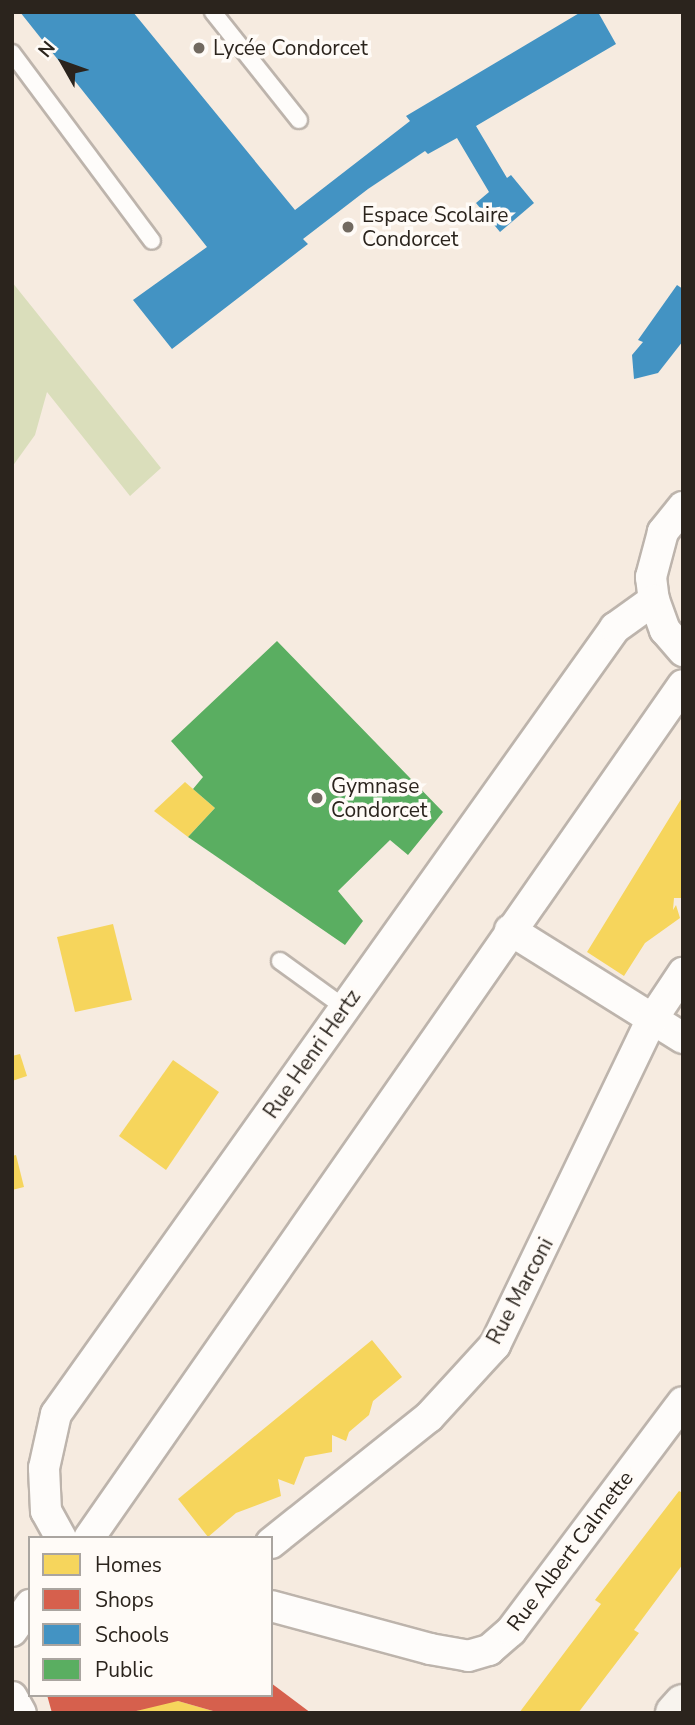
<!DOCTYPE html>
<meta charset="utf-8">
<style>
body{margin:0}
#map{position:relative;width:695px;height:1725px;overflow:hidden;background:#f6ebe0;font-family:"Nunito Sans",sans-serif}
div>[style]{position:absolute}
.green>*{inset:0;background:#dadebb}
.homes>*{inset:0;background:#f6d55c}
.shops>*{inset:0;background:#d6604d}
.schools>*{inset:0;background:#4393c3}
.public>*{inset:0;background:#5aae61}
.roads{filter:drop-shadow(2px 0 #bdb4ac) drop-shadow(-2px 0 #bdb4ac) drop-shadow(0 2px #bdb4ac) drop-shadow(0 -2px #bdb4ac)}
.lane>*{height:16px;margin:-8px;padding:0 8px;transform-origin:8px;border-radius:8px;background:#fefcfa}
.street>*{height:30px;margin:-15px;padding:0 15px;transform-origin:15px;border-radius:15px;background:#fefcfa}
.secondary>*{height:38px;margin:-19px;padding:0 19px;transform-origin:19px;border-radius:19px;background:#f8f4ee}
.dots>*{width:19px;height:19px;translate:-50% -50%;box-sizing:border-box;border:4px solid #fffbf7;border-radius:50%}
span{translate:-50% -50%;white-space:nowrap;text-align:center;line-height:1.15;-webkit-text-stroke:7px #fffbf7;paint-order:stroke}
.poi-label{font-size:21px;color:#2b241d}
.left{translate:0 -50%;text-align:left}
.street-label{font-size:21px;color:#2b241d}
.frame{position:absolute;inset:0;border:14px solid #2b241d;pointer-events:none}
.legend{position:absolute;left:28px;top:1536px;width:245px;height:161px;box-sizing:border-box;background:#fffbf7;border:2px solid #aaa5a0;margin:0;padding:9px 12px;list-style:none;font-size:21px;color:#2b241d}
.legend li{display:flex;align-items:center;gap:14px;height:35px}
.legend b{width:35px;border:2px solid #aaa5a0}
.north{position:absolute;left:28px;top:28px;width:70px;height:70px;-webkit-text-stroke:5px #fffbf7;paint-order:stroke;rotate:310deg;font-size:19px;font-weight:700;line-height:28px;text-align:center;color:#2b241d}
.north::after{content:'';display:block;margin:auto;width:24px;height:32px;background:#2b241d;clip-path:polygon(50% 0,100% 100%,50% 72%,0 100%)}
</style>
<div id="map">
<div class="green">
<div style="clip-path:polygon(12px 282px,161px 468px,130px 496px,47px 392px,35px 435px,12px 467px)"></div>
</div>
<div class="homes">
<div style="clip-path:polygon(185px 782px,215px 808px,188px 837px,154px 811px)"></div>
<div style="clip-path:polygon(683px 796px,683px 898px,674px 898px,673px 910px,676px 905px,680px 918px,645px 943px,624px 976px,587px 952px)"></div>
<div style="clip-path:polygon(113px 924px,132px 1000px,75px 1012px,57px 937px)"></div>
<div style="clip-path:polygon(20px 1054px,27px 1076px,12px 1081px,12px 1056px)"></div>
<div style="clip-path:polygon(173px 1060px,219px 1092px,166px 1170px,119px 1136px)"></div>
<div style="clip-path:polygon(16px 1155px,24px 1187px,12px 1190px,12px 1156px)"></div>
<div style="clip-path:polygon(372px 1340px,402px 1377px,373px 1401px,369px 1415px,349px 1432px,346px 1441px,332px 1435px,332px 1452px,305px 1457px,294px 1485px,278px 1479px,281px 1496px,236px 1513px,208px 1537px,178px 1499px)"></div>
<div style="clip-path:polygon(679px 1491px,683px 1493px,683px 1564px,634px 1630px,639px 1633px,578px 1713px,519px 1713px,601px 1604px,595px 1600px)"></div>
<div style="clip-path:polygon(178px 1701px,220px 1713px,130px 1713px,163px 1702px)"></div>
</div>
<div class="shops">
<div style="clip-path:polygon(271px 1683px,311px 1713px,220px 1713px,178px 1701px,128px 1713px,52px 1713px,47px 1695px,271px 1695px)"></div>
</div>
<div class="schools">
<div style="clip-path:polygon(20px 12px,133px 12px,295px 210px,410px 121px,406px 116px,581px 12px,598px 12px,616px 44px,476px 126px,507px 178px,511px 175px,534px 203px,500px 232px,476px 203px,489px 192px,457px 138px,428px 154px,425px 151px,368px 189px,303px 239px,308px 244px,172px 349px,133px 300px,207px 247px)"></div>
<div style="clip-path:polygon(677px 285px,683px 289px,683px 341px,658px 373px,634px 379px,632px 355px,643px 342px,638px 340px)"></div>
</div>
<div class="public">
<div style="clip-path:polygon(277px 641px,443px 812px,408px 855px,390px 840px,338px 891px,363px 921px,345px 945px,188px 837px,215px 808px,193px 789px,203px 777px,171px 741px)"></div>
</div>
<div class="roads">
<div class="lane">
<div style="left:213px;top:12px;width:138px;rotate:51.5deg"></div>
<div style="left:12px;top:53px;width:234px;rotate:53.3deg"></div>
<div style="left:280px;top:961px;width:80px;rotate:35.9deg"></div>
</div>
<div class="street">
<div style="left:683px;top:507px;width:32px;rotate:129deg"></div>
<div style="left:663px;top:532px;width:47px;rotate:104.9deg"></div>
<div style="left:651px;top:577px;width:23px;rotate:83deg"></div>
<div style="left:654px;top:600px;width:32px;rotate:70deg"></div>
<div style="left:665px;top:630px;width:28px;rotate:49deg"></div>
<div style="left:510px;top:930px;width:204px;rotate:32deg"></div>
<div style="left:61px;top:1538px;width:31px;rotate:-119deg"></div>
<div style="left:46px;top:1511px;width:43px;rotate:-92.7deg"></div>
<div style="left:44px;top:1468px;width:55px;rotate:-77.5deg"></div>
<div style="left:56px;top:1414px;width:965px;rotate:-54.58deg"></div>
<div style="left:615px;top:628px;width:48px;rotate:-35.7deg"></div>
<div style="left:89px;top:1538px;width:1039px;rotate:-55.15deg"></div>
<div style="left:271px;top:1543px;width:202px;rotate:-38.6deg"></div>
<div style="left:429px;top:1417px;width:98px;rotate:-47.5deg"></div>
<div style="left:495px;top:1345px;width:360px;rotate:-64.3deg"></div>
<div style="left:651px;top:1021px;width:58px;rotate:-56.3deg"></div>
<div style="left:271px;top:1606px;width:165px;rotate:15.1deg"></div>
<div style="left:430px;top:1649px;width:39px;rotate:10deg"></div>
<div style="left:468px;top:1656px;width:22px;rotate:-16deg"></div>
<div style="left:489px;top:1650px;width:29px;rotate:-41deg"></div>
<div style="left:511px;top:1631px;width:286px;rotate:-53.1deg"></div>
<div style="left:12px;top:1631px;width:32px;rotate:-55deg"></div>
<div style="left:12px;top:1697px;width:18px;rotate:61deg"></div>
</div>
<div class="secondary">
<div style="left:675px;top:1713px;width:12px;rotate:-48deg"></div>
</div>
</div>
<div class="dots">
<div style="left:199px;top:48px;background:#726a61"></div>
<div style="left:348px;top:227px;background:#726a61"></div>
<div style="left:317px;top:798px;background:#726a61"></div>
</div>
<div class="poi-label">
<span class="left" style="left:213px;top:48px">Lycée Condorcet</span>
<span class="left" style="left:362px;top:227px">Espace Scolaire<br>Condorcet</span>
<span class="left" style="left:331px;top:798px">Gymnase<br>Condorcet</span>
</div>
<div class="street-label">
<span style="left:312px;top:1054px;rotate:-55deg">Rue Henri Hertz</span>
<span style="left:520px;top:1291px;rotate:-62deg">Rue Marconi</span>
<span style="left:570px;top:1551px;rotate:-53deg">Rue Albert Calmette</span>
</div>
<div class="frame"></div>
<ul class="legend">
<li><b style="height:19px;background:#f6d55c"></b>Homes</li>
<li><b style="height:19px;background:#d6604d"></b>Shops</li>
<li><b style="height:19px;background:#4393c3"></b>Schools</li>
<li><b style="height:19px;background:#5aae61"></b>Public</li>
</ul>
<div class="north">N</div>
</div>
